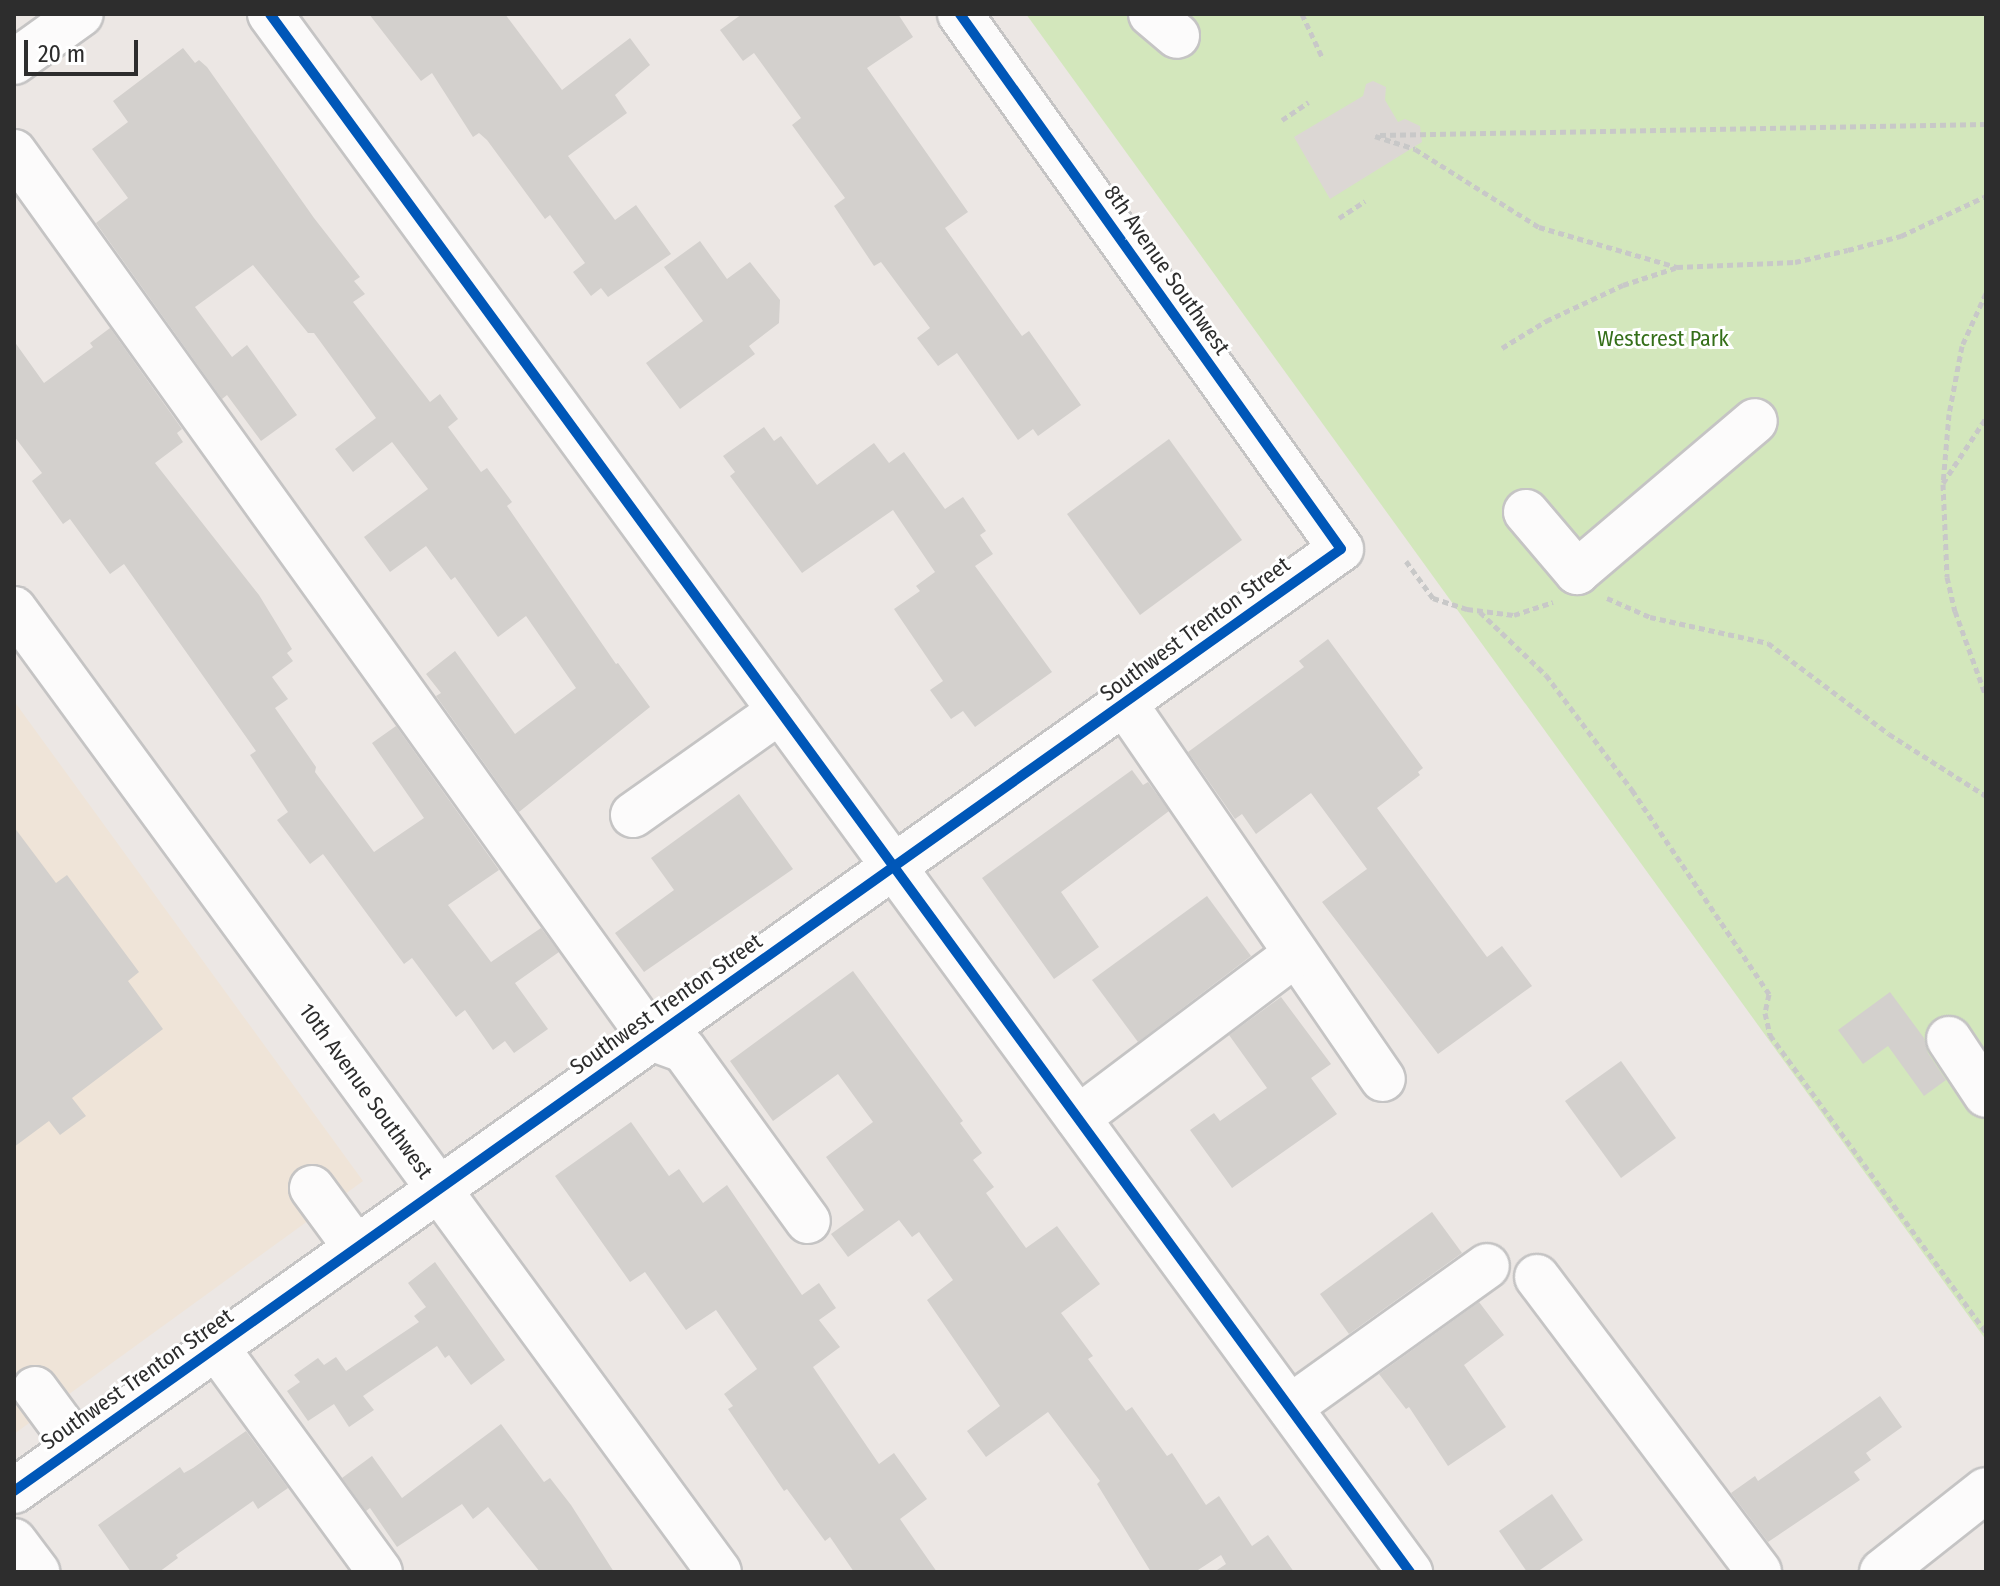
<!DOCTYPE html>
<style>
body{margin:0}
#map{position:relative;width:2000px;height:1586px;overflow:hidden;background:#ece7e4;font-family:"Fira Sans Condensed",sans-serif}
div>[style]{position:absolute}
.education>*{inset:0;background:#efe4d8}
.green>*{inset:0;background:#d3e7bc}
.plaza>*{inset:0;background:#dcd7d4}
.building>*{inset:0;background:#d3d0cd}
.path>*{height:5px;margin-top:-2.5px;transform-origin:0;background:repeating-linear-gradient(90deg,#c8c8c8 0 6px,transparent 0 10px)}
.roads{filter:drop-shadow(2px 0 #c5c4c4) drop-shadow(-2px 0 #c5c4c4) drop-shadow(0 2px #c5c4c4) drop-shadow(0 -2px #c5c4c4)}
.minor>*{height:44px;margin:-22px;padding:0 22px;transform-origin:22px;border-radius:22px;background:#fcfbfb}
.cycleway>*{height:10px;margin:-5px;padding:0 5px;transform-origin:5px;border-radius:5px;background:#0057b8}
span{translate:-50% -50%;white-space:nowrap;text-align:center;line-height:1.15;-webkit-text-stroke:6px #fff;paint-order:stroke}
.street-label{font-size:22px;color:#2d2d2d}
.park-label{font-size:22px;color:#356f19}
.frame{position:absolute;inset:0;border:16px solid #2d2d2d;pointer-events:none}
.scale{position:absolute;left:24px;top:40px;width:114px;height:36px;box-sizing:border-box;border:4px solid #2d2d2d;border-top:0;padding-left:10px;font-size:24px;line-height:28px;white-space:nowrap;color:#2d2d2d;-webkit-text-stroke:6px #fff;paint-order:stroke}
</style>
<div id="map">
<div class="education">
<div style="clip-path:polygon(14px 701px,363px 1181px,14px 1434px)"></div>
</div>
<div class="green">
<div style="clip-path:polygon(1026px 14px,1986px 14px,1986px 1340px)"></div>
</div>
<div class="plaza">
<div style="clip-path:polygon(1373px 81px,1386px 87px,1385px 100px,1398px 122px,1405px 119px,1420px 126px,1422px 142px,1330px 199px,1294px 137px,1363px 96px,1366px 84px)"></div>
</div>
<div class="building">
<div style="clip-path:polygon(369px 14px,505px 14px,562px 90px,630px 38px,650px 65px,615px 95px,627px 113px,568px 156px,615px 220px,636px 205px,671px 254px,608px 297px,601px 288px,591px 296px,573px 272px,585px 263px,550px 215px,545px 219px,487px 140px,479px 133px,473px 137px,432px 73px,421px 81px)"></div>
<div style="clip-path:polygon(742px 14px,898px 14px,913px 37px,867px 68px,968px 212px,945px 228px,1022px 336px,1029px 331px,1081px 405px,1038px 436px,1033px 429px,1018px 440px,957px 353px,938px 366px,917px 338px,930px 328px,881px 262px,874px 266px,834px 206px,845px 198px,792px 125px,801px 118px,754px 53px,743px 61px,720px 30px)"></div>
<div style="clip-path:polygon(183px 48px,195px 63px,199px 60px,207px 67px,314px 218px,360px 277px,354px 281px,365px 294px,353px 302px,430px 402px,440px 394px,458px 419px,448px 427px,481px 472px,487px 468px,512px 502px,507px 506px,616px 664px,618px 663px,650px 707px,519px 812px,436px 696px,441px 693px,426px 674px,455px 651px,515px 734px,576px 688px,526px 616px,498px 637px,455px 577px,451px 580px,426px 546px,390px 572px,364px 537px,428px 489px,392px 442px,353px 472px,335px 449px,376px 418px,314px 333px,308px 333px,253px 265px,195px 307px,232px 357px,247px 345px,297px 415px,261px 441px,227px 395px,222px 399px,96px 223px,128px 198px,92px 149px,128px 122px,113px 101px)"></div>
<div style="clip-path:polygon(700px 241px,727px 279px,750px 262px,780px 300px,779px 323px,749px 346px,755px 354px,680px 409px,646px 363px,703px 321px,664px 267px)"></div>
<div style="clip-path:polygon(110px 328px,182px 429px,177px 433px,183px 442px,155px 463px,259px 595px,292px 649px,287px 653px,293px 661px,272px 677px,288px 699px,275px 708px,316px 767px,315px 772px,374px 852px,424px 818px,372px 743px,396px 726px,499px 870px,448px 905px,491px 962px,541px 928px,559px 952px,515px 983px,548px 1029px,514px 1053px,505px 1041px,493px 1050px,465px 1010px,456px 1017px,412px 958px,404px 964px,323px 854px,310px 864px,277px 820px,288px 812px,250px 755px,256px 751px,124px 564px,110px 574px,70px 519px,63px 524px,32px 481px,42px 473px,14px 436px,14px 341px,44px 383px,93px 347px,90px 343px)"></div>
<div style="clip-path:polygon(764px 427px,774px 441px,781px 436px,817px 485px,874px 443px,889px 463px,904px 452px,945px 509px,963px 497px,986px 531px,980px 535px,993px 554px,975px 566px,1052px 672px,975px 727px,963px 711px,951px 719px,930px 690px,943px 681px,894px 609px,920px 591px,916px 586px,935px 572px,893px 510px,802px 573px,730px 476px,735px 472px,723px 456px)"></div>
<div style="clip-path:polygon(1169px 439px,1242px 540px,1140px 615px,1067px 514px)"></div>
<div style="clip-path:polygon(1328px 639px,1423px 768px,1418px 772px,1420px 775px,1377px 808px,1487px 957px,1502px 946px,1532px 986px,1438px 1054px,1322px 902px,1367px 869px,1311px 793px,1256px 834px,1242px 814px,1235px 819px,1188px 752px,1304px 667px,1299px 661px)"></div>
<div style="clip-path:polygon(1132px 770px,1143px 785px,1148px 782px,1169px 811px,1061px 892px,1099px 947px,1054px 979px,982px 878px)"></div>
<div style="clip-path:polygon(739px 794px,793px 869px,644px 972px,615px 933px,674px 890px,651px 858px)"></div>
<div style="clip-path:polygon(14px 827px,56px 883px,67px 875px,139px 972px,128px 981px,163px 1029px,72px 1098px,86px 1116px,60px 1135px,49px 1121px,14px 1147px)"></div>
<div style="clip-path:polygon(1207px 896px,1251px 956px,1138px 1042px,1092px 980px)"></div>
<div style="clip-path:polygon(853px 971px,963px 1121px,960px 1123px,982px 1153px,973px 1160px,994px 1187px,986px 1193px,1026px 1248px,1057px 1226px,1100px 1284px,1061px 1313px,1093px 1356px,1088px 1359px,1126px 1411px,1132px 1407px,1167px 1456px,1172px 1453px,1206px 1505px,1219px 1496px,1252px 1546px,1268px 1535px,1294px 1572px,1214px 1572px,1226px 1564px,1221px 1555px,1195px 1572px,1151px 1572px,1097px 1484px,1100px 1481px,1048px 1412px,986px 1457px,967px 1431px,1000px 1406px,927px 1300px,953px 1280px,919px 1232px,912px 1237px,899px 1220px,848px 1257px,831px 1234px,864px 1210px,826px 1157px,873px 1122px,838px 1074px,773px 1121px,730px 1061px)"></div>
<div style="clip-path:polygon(1890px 992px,1924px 1038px,1928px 1053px,1946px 1080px,1924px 1096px,1888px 1046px,1863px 1064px,1838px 1030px)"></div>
<div style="clip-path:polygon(1281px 997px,1331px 1064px,1311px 1078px,1337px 1114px,1232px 1188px,1190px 1130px,1214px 1113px,1220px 1121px,1267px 1088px,1229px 1035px)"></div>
<div style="clip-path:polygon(1621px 1061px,1676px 1138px,1621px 1178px,1565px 1101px)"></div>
<div style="clip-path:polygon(631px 1122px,669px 1176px,679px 1169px,703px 1203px,727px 1185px,802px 1295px,819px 1283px,836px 1308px,819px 1320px,840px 1347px,813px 1367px,879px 1464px,894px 1453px,927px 1499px,900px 1519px,937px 1572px,854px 1572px,830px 1537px,825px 1541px,787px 1489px,784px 1491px,728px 1409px,733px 1406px,724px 1394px,757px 1369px,716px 1310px,686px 1330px,645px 1272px,630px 1282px,555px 1176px)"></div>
<div style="clip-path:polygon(1432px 1212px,1462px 1253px,1349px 1334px,1320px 1294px)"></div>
<div style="clip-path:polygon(435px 1262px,505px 1360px,471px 1385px,449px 1355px,445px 1358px,437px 1346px,363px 1396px,374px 1410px,349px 1427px,334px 1404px,308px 1421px,287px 1391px,300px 1382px,294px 1375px,318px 1358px,324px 1365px,336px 1357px,346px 1371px,419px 1322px,414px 1316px,426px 1307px,408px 1283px)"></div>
<div style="clip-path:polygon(1479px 1302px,1504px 1335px,1464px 1365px,1506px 1427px,1448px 1466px,1409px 1407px,1406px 1409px,1379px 1374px)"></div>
<div style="clip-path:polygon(1880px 1396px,1902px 1427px,1866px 1453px,1871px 1460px,1854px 1472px,1860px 1480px,1768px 1542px,1731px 1493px,1755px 1476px,1758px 1481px)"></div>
<div style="clip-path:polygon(501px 1424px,544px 1482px,550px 1478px,571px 1505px,614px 1572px,540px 1572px,488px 1507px,473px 1519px,462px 1504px,397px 1547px,370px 1508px,366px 1511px,342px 1478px,372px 1456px,402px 1498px)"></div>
<div style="clip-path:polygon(246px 1431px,288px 1488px,258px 1509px,253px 1501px,176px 1555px,178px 1558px,159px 1572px,131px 1572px,98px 1525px,180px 1467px,184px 1473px,193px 1468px)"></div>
<div style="clip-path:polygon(1552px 1494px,1583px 1540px,1537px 1572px,1527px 1572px,1499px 1531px)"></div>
</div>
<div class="path">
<div style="left:1302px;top:14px;width:50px;rotate:65deg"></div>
<div style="left:1282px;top:120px;width:32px;rotate:-34deg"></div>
<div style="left:1380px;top:135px;width:606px;rotate:-1.04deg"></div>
<div style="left:1375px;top:136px;width:42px;rotate:18deg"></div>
<div style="left:1415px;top:149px;width:146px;rotate:32.2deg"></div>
<div style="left:1539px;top:227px;width:144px;rotate:16.2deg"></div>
<div style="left:1677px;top:267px;width:118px;rotate:-2.4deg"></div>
<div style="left:1795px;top:262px;width:54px;rotate:-12.8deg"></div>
<div style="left:1848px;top:250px;width:55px;rotate:-14.8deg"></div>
<div style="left:1901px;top:236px;width:94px;rotate:-25.2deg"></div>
<div style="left:1339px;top:218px;width:31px;rotate:-33deg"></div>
<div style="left:1986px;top:293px;width:58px;rotate:114.4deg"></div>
<div style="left:1962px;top:346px;width:69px;rotate:100.8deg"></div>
<div style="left:1949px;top:414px;width:70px;rotate:94.9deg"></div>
<div style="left:1943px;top:484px;width:93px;rotate:87.5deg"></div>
<div style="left:1947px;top:577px;width:35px;rotate:77deg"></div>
<div style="left:1955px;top:611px;width:90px;rotate:70deg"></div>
<div style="left:1502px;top:348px;width:52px;rotate:-31.5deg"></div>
<div style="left:1546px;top:321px;width:85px;rotate:-25.1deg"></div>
<div style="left:1623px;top:285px;width:55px;rotate:-18.1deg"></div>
<div style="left:1943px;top:483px;width:78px;rotate:-56.5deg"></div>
<div style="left:1406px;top:561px;width:46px;rotate:53.9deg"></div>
<div style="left:1433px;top:598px;width:36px;rotate:18deg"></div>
<div style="left:1467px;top:609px;width:47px;rotate:7.3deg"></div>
<div style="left:1514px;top:615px;width:41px;rotate:-18.4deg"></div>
<div style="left:1607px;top:598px;width:47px;rotate:23.8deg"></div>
<div style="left:1650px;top:617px;width:121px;rotate:12.4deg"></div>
<div style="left:1768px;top:643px;width:151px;rotate:36.9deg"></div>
<div style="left:1889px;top:734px;width:115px;rotate:32.6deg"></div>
<div style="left:1480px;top:612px;width:91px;rotate:43.7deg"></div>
<div style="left:1546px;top:675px;width:144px;rotate:53.2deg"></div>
<div style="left:1632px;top:790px;width:246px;rotate:56.1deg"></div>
<div style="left:1769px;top:994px;width:19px;rotate:102deg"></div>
<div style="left:1765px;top:1013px;width:23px;rotate:77deg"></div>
<div style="left:1770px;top:1035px;width:367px;rotate:54deg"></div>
</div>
<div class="roads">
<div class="minor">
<div style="left:270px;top:14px;width:1931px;rotate:53.81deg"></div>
<div style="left:1151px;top:14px;width:34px;rotate:40deg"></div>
<div style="left:14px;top:62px;width:82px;rotate:-35.6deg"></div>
<div style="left:14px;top:152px;width:1091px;rotate:54.29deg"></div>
<div style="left:651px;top:1038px;width:35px;rotate:20deg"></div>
<div style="left:684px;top:1050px;width:211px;rotate:54.1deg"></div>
<div style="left:1526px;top:512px;width:79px;rotate:49.6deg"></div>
<div style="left:1577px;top:572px;width:233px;rotate:-40.3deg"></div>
<div style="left:14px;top:609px;width:1193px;rotate:53.79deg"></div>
<div style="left:1125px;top:704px;width:455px;rotate:55.5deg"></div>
<div style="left:633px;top:815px;width:180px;rotate:-35.3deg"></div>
<div style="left:1949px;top:1039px;width:67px;rotate:56.5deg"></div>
<div style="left:1078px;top:1118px;width:273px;rotate:-37deg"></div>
<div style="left:312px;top:1188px;width:74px;rotate:53.7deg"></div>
<div style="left:1537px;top:1277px;width:369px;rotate:53deg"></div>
<div style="left:216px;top:1347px;width:278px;rotate:53.9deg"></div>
<div style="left:35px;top:1389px;width:71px;rotate:53.6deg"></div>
<div style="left:1290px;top:1407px;width:242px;rotate:-35.6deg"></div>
<div style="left:14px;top:1491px;width:1627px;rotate:-35.37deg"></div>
<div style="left:1341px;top:549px;width:657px;rotate:-125.46deg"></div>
<div style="left:14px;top:1541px;width:39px;rotate:53deg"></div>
<div style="left:1882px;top:1572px;width:132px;rotate:-38.3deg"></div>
</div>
</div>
<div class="cycleway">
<div style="left:270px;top:14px;width:1931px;rotate:53.81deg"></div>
<div style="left:14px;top:1491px;width:1627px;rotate:-35.37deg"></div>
<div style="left:1341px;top:549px;width:657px;rotate:-125.46deg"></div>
</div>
<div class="street-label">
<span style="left:1167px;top:270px;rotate:55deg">8th Avenue Southwest</span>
<span style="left:1195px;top:629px;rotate:-36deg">Southwest Trenton Street</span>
<span style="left:666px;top:1004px;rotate:-35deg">Southwest Trenton Street</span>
<span style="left:366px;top:1091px;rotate:54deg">10th Avenue Southwest</span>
<span style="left:137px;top:1379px;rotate:-35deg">Southwest Trenton Street</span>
</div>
<div class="park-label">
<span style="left:1663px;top:339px">Westcrest Park</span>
</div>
<div class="frame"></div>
<div class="scale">20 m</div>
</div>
